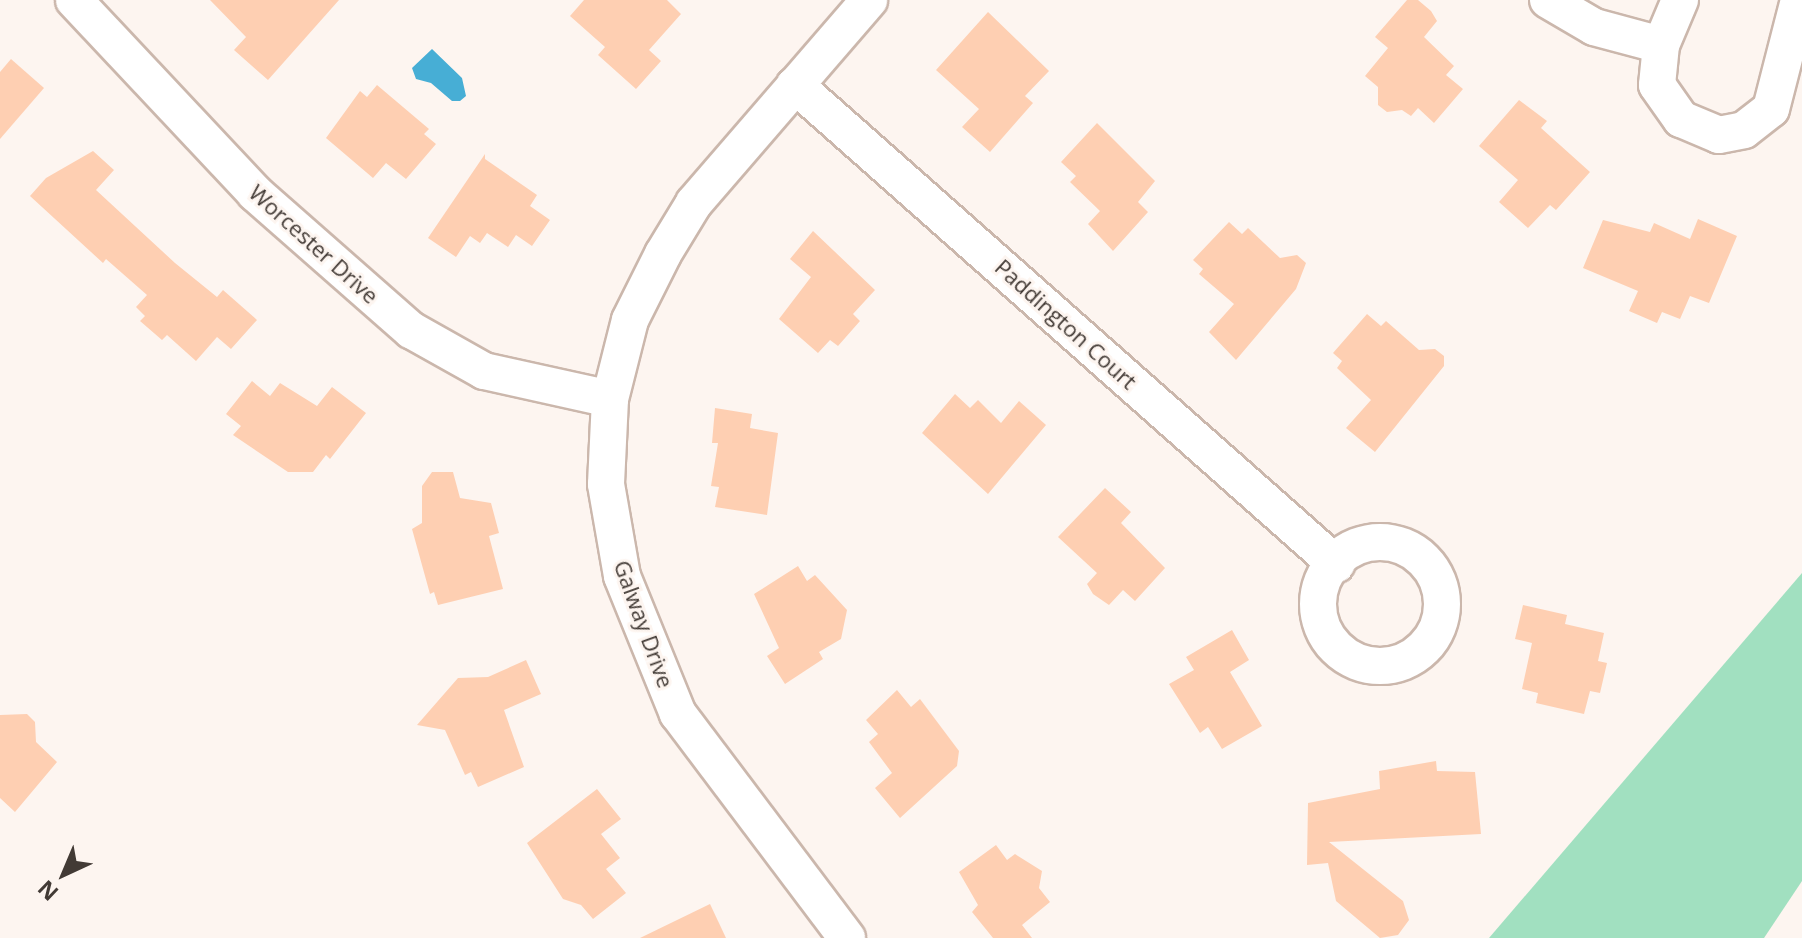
<!DOCTYPE html>
<style>
body{margin:0}
#map{position:relative;width:1802px;height:938px;overflow:hidden;background:#fdf5f0;font-family:"Open Sans",sans-serif}
div>[style]{position:absolute}
.green>*{inset:0;background:#a1e0c0}
.water>*{inset:0;background:#47aed5}
.building>*{inset:0;background:#fecfb2}
.roads{filter:drop-shadow(2px 0 #cbb7ac) drop-shadow(-2px 0 #cbb7ac) drop-shadow(0 2px #cbb7ac) drop-shadow(0 -2px #cbb7ac)}
.street>*{height:36px;margin:-18px;padding:0 18px;transform-origin:18px;border-radius:18px;background:#fff}
.street>.ring{margin:-18px;padding:0;box-sizing:content-box;background:none;border:36px solid #fff;border-radius:50%}
span{translate:-50% -50%;white-space:nowrap;text-align:center;line-height:1.15;-webkit-text-stroke:6px #fdf5f0;paint-order:stroke}
.street-label{font-size:22px;color:#423a35}
.north{position:absolute;left:24px;top:834px;width:80px;height:80px;-webkit-text-stroke:6px #fdf5f0;paint-order:stroke;rotate:224deg;font-size:22px;font-weight:700;line-height:32px;text-align:center;color:#423a35}
.north::after{content:'';display:block;margin:auto;width:28px;height:36px;background:#423a35;clip-path:polygon(50% 0,100% 100%,50% 72%,0 100%)}
</style>
<div id="map">
<div class="green">
<div style="clip-path:polygon(1802px 573px,1802px 881px,1764px 938px,1489px 938px)"></div>
</div>
<div class="water">
<div style="clip-path:polygon(432px 49px,462px 78px,466px 96px,460px 101px,452px 101px,431px 83px,416px 79px,412px 68px)"></div>
</div>
<div class="building">
<div style="clip-path:polygon(210px 0,339px 0,268px 80px,234px 50px,246px 37px)"></div>
<div style="clip-path:polygon(584px 0,667px 0,681px 14px,649px 50px,661px 61px,636px 89px,598px 55px,605px 47px,570px 16px)"></div>
<div style="clip-path:polygon(1407px 0,1418px 0,1431px 11px,1437px 21px,1424px 37px,1454px 66px,1446px 75px,1463px 89px,1434px 123px,1418px 108px,1411px 116px,1402px 110px,1387px 112px,1378px 105px,1378px 87px,1365px 76px,1388px 48px,1375px 37px)"></div>
<div style="clip-path:polygon(988px 12px,1049px 71px,1025px 96px,1033px 103px,990px 152px,962px 127px,979px 109px,936px 70px)"></div>
<div style="clip-path:polygon(11px 59px,44px 88px,0 139px,0 72px)"></div>
<div style="clip-path:polygon(377px 85px,429px 129px,424px 134px,436px 144px,406px 179px,386px 163px,373px 178px,326px 138px,360px 91px,367px 97px)"></div>
<div style="clip-path:polygon(1519px 100px,1547px 121px,1541px 128px,1590px 172px,1556px 210px,1550px 205px,1528px 228px,1499px 202px,1518px 180px,1479px 146px)"></div>
<div style="clip-path:polygon(1097px 123px,1155px 181px,1138px 202px,1148px 212px,1113px 251px,1088px 224px,1100px 211px,1070px 182px,1076px 176px,1061px 162px)"></div>
<div style="clip-path:polygon(93px 151px,114px 170px,96px 190px,175px 263px,217px 297px,223px 290px,257px 320px,231px 349px,217px 337px,196px 361px,167px 335px,162px 340px,140px 321px,145px 316px,136px 307px,147px 295px,106px 259px,103px 263px,30px 196px,46px 178px)"></div>
<div style="clip-path:polygon(485px 154px,485px 159px,537px 195px,530px 206px,550px 220px,532px 246px,516px 235px,508px 247px,487px 233px,480px 243px,470px 236px,456px 257px,428px 238px)"></div>
<div style="clip-path:polygon(1698px 219px,1737px 236px,1709px 303px,1690px 296px,1680px 319px,1662px 312px,1657px 323px,1629px 311px,1638px 291px,1583px 268px,1603px 220px,1650px 232px,1654px 223px,1690px 239px)"></div>
<div style="clip-path:polygon(1229px 222px,1242px 234px,1248px 228px,1280px 258px,1297px 255px,1306px 263px,1296px 289px,1236px 360px,1209px 332px,1234px 304px,1199px 274px,1203px 269px,1193px 260px)"></div>
<div style="clip-path:polygon(813px 231px,875px 290px,853px 314px,860px 321px,838px 346px,830px 340px,818px 353px,779px 319px,811px 277px,790px 259px)"></div>
<div style="clip-path:polygon(1367px 314px,1381px 326px,1386px 321px,1419px 350px,1435px 349px,1444px 356px,1444px 366px,1375px 452px,1346px 428px,1371px 400px,1337px 368px,1342px 361px,1333px 353px)"></div>
<div style="clip-path:polygon(252px 381px,270px 396px,280px 383px,317px 406px,332px 387px,366px 413px,330px 459px,326px 455px,313px 472px,288px 472px,233px 435px,241px 426px,226px 414px)"></div>
<div style="clip-path:polygon(955px 394px,970px 408px,978px 400px,1001px 423px,1019px 401px,1046px 425px,988px 494px,922px 433px)"></div>
<div style="clip-path:polygon(715px 408px,752px 414px,750px 428px,778px 433px,767px 515px,715px 507px,719px 487px,711px 486px,718px 443px,712px 443px)"></div>
<div style="clip-path:polygon(432px 472px,453px 472px,460px 498px,491px 503px,499px 533px,489px 536px,503px 589px,438px 605px,434px 592px,430px 594px,412px 529px,422px 523px,422px 486px)"></div>
<div style="clip-path:polygon(1105px 488px,1131px 512px,1121px 523px,1165px 568px,1135px 601px,1123px 590px,1109px 605px,1093px 594px,1087px 584px,1097px 573px,1058px 537px)"></div>
<div style="clip-path:polygon(798px 566px,807px 581px,815px 575px,847px 610px,841px 639px,819px 652px,823px 659px,785px 684px,767px 656px,779px 648px,754px 594px)"></div>
<div style="clip-path:polygon(1523px 605px,1567px 615px,1565px 624px,1604px 633px,1598px 661px,1607px 663px,1600px 693px,1590px 691px,1584px 714px,1536px 703px,1538px 693px,1522px 689px,1532px 643px,1515px 639px)"></div>
<div style="clip-path:polygon(1232px 630px,1249px 660px,1230px 672px,1262px 726px,1222px 749px,1208px 727px,1200px 733px,1169px 684px,1194px 670px,1186px 657px)"></div>
<div style="clip-path:polygon(526px 660px,541px 694px,504px 710px,524px 767px,478px 787px,471px 772px,465px 775px,445px 730px,417px 725px,458px 678px,488px 677px)"></div>
<div style="clip-path:polygon(897px 690px,911px 707px,920px 699px,959px 751px,957px 766px,900px 818px,875px 788px,892px 773px,869px 742px,878px 734px,866px 720px)"></div>
<div style="clip-path:polygon(27px 714px,35px 722px,36px 742px,57px 762px,15px 812px,0 798px,0 715px)"></div>
<div style="clip-path:polygon(1436px 761px,1437px 771px,1475px 772px,1481px 834px,1329px 842px,1403px 901px,1409px 920px,1398px 935px,1380px 938px,1336px 901px,1328px 863px,1307px 865px,1308px 803px,1380px 789px,1379px 771px)"></div>
<div style="clip-path:polygon(597px 789px,621px 819px,601px 834px,620px 858px,606px 869px,626px 893px,593px 919px,581px 905px,563px 899px,527px 843px)"></div>
<div style="clip-path:polygon(996px 845px,1007px 860px,1015px 854px,1042px 871px,1039px 888px,1050px 902px,1022px 925px,1032px 938px,993px 938px,972px 912px,978px 905px,959px 872px)"></div>
<div style="clip-path:polygon(710px 904px,726px 938px,640px 938px)"></div>
</div>
<div class="roads">
<div class="street">
<div style="left:74px;top:0;width:265px;rotate:46.8deg"></div>
<div style="left:255px;top:193px;width:208px;rotate:41.3deg"></div>
<div style="left:411px;top:330px;width:84px;rotate:29.3deg"></div>
<div style="left:484px;top:371px;width:129px;rotate:12.5deg"></div>
<div style="left:1548px;top:0;width:53px;rotate:30.4deg"></div>
<div style="left:1594px;top:27px;width:69px;rotate:15deg"></div>
<div style="left:1680px;top:0;width:49px;rotate:112.9deg"></div>
<div style="left:1661px;top:45px;width:40px;rotate:95.7deg"></div>
<div style="left:1657px;top:85px;width:42px;rotate:54.8deg"></div>
<div style="left:1681px;top:119px;width:41px;rotate:22.8deg"></div>
<div style="left:1719px;top:135px;width:25px;rotate:-11deg"></div>
<div style="left:1744px;top:130px;width:34px;rotate:-38deg"></div>
<div style="left:1771px;top:109px;width:113px;rotate:-75.6deg"></div>
<div style="left:795px;top:85px;width:723px;rotate:41.52deg"></div>
<div class="ring" style="left:1318px;top:542px;width:88px;height:88px"></div>
<div style="left:847px;top:938px;width:281px;rotate:-127deg"></div>
<div style="left:678px;top:714px;width:149px;rotate:-112.1deg"></div>
<div style="left:622px;top:576px;width:93px;rotate:-99.9deg"></div>
<div style="left:606px;top:484px;width:85px;rotate:-87.3deg"></div>
<div style="left:610px;top:399px;width:81px;rotate:-75.8deg"></div>
<div style="left:630px;top:320px;width:74px;rotate:-63.4deg"></div>
<div style="left:663px;top:254px;width:60px;rotate:-58.7deg"></div>
<div style="left:694px;top:203px;width:268px;rotate:-49.2deg"></div>
</div>
</div>
<div class="street-label">
<span style="left:314px;top:244px;rotate:42deg">Worcester Drive</span>
<span style="left:1066px;top:324px;rotate:42deg">Paddington Court</span>
<span style="left:644px;top:624px;rotate:70deg">Galway Drive</span>
</div>
<div class="north">N</div>
</div>
